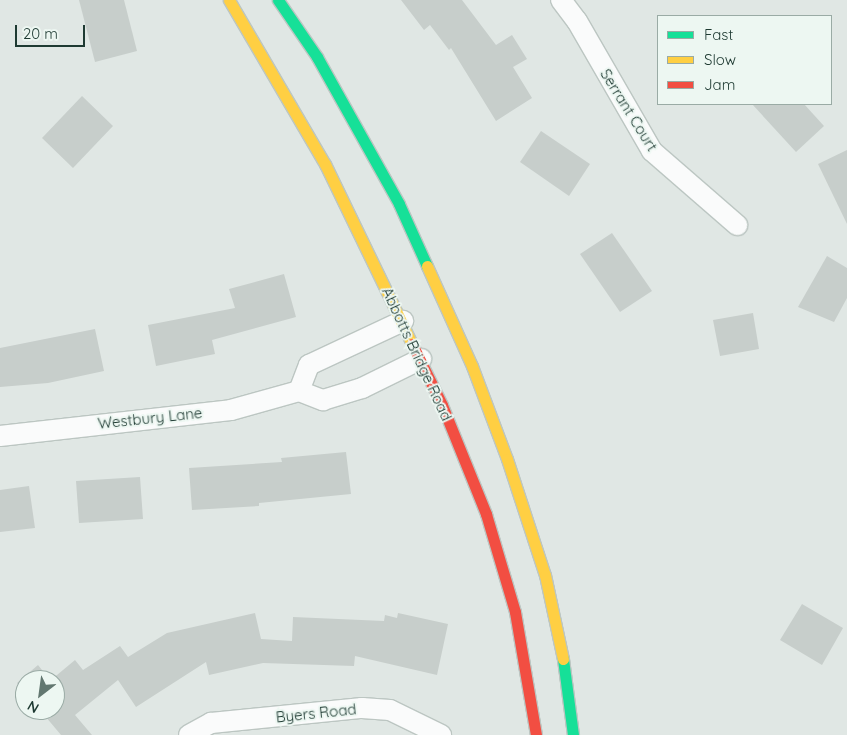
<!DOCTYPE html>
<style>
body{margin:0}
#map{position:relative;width:847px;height:735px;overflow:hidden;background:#e0e7e4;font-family:Quicksand,sans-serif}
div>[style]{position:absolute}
.building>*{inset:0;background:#c7cecb}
.roads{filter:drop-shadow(1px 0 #bcc6c2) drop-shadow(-1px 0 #bcc6c2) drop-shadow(0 1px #bcc6c2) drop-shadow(0 -1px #bcc6c2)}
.street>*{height:20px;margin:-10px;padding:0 10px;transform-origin:10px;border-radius:10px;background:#fafbfb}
.fast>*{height:11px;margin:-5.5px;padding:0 5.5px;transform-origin:5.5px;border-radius:5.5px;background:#16e098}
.slow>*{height:11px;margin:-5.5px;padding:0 5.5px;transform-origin:5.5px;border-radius:5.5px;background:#ffcf43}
.jam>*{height:11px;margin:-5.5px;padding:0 5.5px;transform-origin:5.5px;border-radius:5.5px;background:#f24e42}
span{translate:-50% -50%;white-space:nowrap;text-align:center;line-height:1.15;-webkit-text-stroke:4px #edf7f2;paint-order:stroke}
.street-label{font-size:15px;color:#1e3a32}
.legend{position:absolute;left:657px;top:15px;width:175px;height:90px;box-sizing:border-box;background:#edf7f2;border:1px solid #9aaba5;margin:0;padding:6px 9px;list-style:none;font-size:15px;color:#1e3a32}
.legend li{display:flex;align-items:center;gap:10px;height:25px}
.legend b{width:25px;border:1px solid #9aaba5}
.north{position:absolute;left:15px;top:670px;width:50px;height:50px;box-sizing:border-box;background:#edf7f2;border:1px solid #9aaba5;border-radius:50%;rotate:210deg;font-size:14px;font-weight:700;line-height:20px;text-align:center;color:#1e3a32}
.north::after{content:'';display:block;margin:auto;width:18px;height:22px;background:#627770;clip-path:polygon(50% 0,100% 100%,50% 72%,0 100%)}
.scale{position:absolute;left:15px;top:25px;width:70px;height:22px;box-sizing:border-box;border:2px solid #1e3a32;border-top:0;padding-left:6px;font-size:15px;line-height:18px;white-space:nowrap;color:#1e3a32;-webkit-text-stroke:4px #edf7f2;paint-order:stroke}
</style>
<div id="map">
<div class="building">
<div style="clip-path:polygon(79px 0,124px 0,137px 51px,95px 62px)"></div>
<div style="clip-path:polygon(401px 0,462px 0,496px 45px,512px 35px,527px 59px,513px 67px,532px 98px,496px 121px,451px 48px,449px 50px,430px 25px,424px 30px)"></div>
<div style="clip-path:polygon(82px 96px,113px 126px,73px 168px,42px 138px)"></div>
<div style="clip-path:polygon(752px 104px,804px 104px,824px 126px,796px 152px)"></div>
<div style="clip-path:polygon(541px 131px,590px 164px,569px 196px,520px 162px)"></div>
<div style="clip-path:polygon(847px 150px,847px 224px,818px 164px)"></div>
<div style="clip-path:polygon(612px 233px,652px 291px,620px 312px,580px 254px)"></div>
<div style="clip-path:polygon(827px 256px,847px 268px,847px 298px,834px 322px,798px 307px)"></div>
<div style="clip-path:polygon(284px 274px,296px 317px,212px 340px,215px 354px,156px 366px,148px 325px,235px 308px,229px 289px)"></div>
<div style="clip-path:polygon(753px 313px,759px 349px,720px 356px,713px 320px)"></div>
<div style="clip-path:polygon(95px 329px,104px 371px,48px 383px,0 387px,0 348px)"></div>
<div style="clip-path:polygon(346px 452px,351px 494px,259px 503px,259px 506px,192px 510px,189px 468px,282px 462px,281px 458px)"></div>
<div style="clip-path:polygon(140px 477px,143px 519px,79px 523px,76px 481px)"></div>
<div style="clip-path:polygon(29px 486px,35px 528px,0 532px,0 490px)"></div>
<div style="clip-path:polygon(802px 604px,843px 628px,822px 665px,780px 640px)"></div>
<div style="clip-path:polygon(255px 613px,261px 639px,292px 641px,293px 617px,384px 621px,385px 615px,397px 618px,398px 613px,448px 624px,437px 675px,355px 656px,354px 666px,263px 663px,209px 675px,206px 662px,136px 707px,118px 680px,75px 715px,92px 735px,61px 735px,40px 710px,55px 710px,55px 680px,51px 680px,75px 660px,83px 670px,120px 646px,128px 657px,167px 633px)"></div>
<div style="clip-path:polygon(38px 665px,50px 680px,25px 680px,25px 692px,17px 683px)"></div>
</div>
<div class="roads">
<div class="street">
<div style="left:561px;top:0;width:26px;rotate:53deg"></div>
<div style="left:577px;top:21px;width:150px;rotate:60deg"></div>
<div style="left:652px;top:151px;width:113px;rotate:41deg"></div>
<div style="left:299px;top:391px;width:28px;rotate:-69deg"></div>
<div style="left:309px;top:365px;width:104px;rotate:-25.1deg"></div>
<div style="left:0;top:436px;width:232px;rotate:-6.4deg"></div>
<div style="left:231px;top:410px;width:71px;rotate:-15.6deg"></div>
<div style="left:299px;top:391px;width:26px;rotate:21deg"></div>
<div style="left:323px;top:400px;width:41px;rotate:-17.1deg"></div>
<div style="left:362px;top:388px;width:66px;rotate:-26.2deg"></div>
<div style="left:189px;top:735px;width:25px;rotate:-29deg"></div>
<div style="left:211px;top:723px;width:152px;rotate:-5.7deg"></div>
<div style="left:362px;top:708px;width:28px;rotate:4deg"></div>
<div style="left:390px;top:710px;width:57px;rotate:26.1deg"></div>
</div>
<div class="fast">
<div style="left:278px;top:0;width:69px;rotate:55.6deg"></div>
<div style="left:317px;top:57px;width:168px;rotate:60.8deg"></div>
<div style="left:399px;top:204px;width:68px;rotate:65.7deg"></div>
<div style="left:563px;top:659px;width:77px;rotate:82.5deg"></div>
</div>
<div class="slow">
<div style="left:229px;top:0;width:190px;rotate:59.7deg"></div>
<div style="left:325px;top:164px;width:200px;rotate:64.2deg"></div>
<div style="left:427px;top:266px;width:110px;rotate:65.8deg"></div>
<div style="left:472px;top:366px;width:99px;rotate:69.4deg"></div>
<div style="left:507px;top:459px;width:122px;rotate:71.9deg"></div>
<div style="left:545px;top:575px;width:86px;rotate:77.9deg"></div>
</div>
<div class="jam">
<div style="left:412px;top:344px;width:68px;rotate:63.8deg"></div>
<div style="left:442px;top:405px;width:118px;rotate:68deg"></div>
<div style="left:486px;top:514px;width:102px;rotate:73.5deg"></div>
<div style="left:515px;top:612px;width:125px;rotate:80.3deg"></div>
</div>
</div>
<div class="street-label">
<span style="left:629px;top:110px;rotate:58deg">Serrant Court</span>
<span style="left:417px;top:354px;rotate:65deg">Abbotts Bridge Road</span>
<span style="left:150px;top:418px;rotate:-6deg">Westbury Lane</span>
<span style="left:316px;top:713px;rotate:-6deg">Byers Road</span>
</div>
<ul class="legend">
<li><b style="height:6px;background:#16e098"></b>Fast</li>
<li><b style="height:6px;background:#ffcf43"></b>Slow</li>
<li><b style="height:6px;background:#f24e42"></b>Jam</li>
</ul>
<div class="north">N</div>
<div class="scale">20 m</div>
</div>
